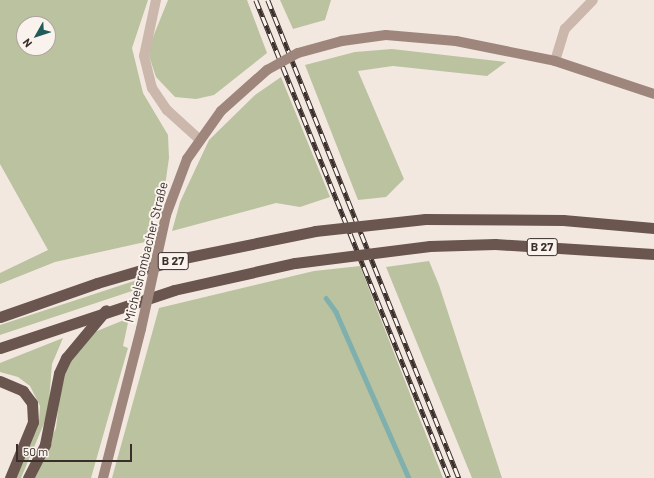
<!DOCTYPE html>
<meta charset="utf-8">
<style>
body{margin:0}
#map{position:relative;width:654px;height:478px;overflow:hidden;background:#f3e8e0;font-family:Barlow,sans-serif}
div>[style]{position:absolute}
.green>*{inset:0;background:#bac2a0}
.stream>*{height:4.5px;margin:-2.25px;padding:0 2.25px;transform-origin:2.25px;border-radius:2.25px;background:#7fb0ad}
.minor>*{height:10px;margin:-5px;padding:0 5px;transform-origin:5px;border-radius:5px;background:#cbb7ac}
.tertiary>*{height:10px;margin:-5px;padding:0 5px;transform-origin:5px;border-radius:5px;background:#cbb7ac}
.secondary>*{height:10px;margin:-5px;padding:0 5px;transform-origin:5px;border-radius:5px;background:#9f867d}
.trunk>*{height:11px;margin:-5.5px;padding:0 5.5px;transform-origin:5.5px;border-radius:5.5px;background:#6a564f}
.rail>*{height:4.5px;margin-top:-2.25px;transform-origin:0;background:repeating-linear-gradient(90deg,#faf3ed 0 9px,#3a2e2b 0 18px);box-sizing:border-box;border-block:1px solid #3a2e2b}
.secondary-bridge>*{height:10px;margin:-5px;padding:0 5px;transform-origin:5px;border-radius:5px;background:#9f867d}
.trunk-bridge>*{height:11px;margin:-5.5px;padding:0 5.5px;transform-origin:5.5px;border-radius:5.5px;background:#6a564f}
span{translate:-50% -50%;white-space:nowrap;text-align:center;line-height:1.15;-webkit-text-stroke:4px #faf3ed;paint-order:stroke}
.shield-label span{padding:1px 3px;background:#faf3ed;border:1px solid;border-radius:3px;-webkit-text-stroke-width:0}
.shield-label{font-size:12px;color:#3a2e2b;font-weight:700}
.street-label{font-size:13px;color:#3a2e2b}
.north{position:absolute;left:16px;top:16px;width:40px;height:40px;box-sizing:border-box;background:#faf3ed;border:1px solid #ada49f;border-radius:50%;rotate:231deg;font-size:11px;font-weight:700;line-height:16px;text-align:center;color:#3a2e2b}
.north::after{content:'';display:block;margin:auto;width:14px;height:18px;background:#205b59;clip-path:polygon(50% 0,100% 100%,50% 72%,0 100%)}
.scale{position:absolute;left:16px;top:444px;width:116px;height:18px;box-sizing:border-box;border:2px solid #3a2e2b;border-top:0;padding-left:5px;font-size:12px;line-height:14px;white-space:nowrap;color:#3a2e2b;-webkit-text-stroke:3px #faf3ed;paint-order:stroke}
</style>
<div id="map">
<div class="green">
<div style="clip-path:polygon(evenodd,0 0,148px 0,132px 48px,143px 93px,168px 135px,169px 158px,165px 186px,145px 242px,55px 262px,0 284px,0 273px,48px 250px,0 164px,0 0,24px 24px,48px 24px,48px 48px,24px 48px,24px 24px)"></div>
<div style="clip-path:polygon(168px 0,247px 0,267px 53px,214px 95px,196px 99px,175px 97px,156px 77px,149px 56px,151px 42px)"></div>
<div style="clip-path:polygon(280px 0,331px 0,325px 20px,293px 29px)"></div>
<div style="clip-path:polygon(392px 49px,506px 62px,487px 76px,393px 66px,358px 71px,404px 179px,386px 197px,358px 200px,305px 65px,355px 52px)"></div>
<div style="clip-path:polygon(281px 77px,330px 197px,300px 207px,276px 203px,172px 231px,180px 202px,209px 140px,255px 95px)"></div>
<div style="clip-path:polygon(429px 261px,439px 285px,502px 478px,472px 478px,386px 267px)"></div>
<div style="clip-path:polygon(360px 266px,443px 478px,112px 478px,159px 308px,314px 271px)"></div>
<div style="clip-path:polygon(137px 280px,135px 290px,0 335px,0 325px)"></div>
<div style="clip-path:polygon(129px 318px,123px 346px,128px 348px,91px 478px,33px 478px,56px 428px,61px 384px,70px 355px,92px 333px)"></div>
<div style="clip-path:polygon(63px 338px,52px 364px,48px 414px,21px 478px,14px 478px,39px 421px,40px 406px,30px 386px,18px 377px,0 372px,0 363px)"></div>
</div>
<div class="stream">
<div style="left:326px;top:298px;width:17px;rotate:54deg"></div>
<div style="left:336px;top:312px;width:181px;rotate:66.3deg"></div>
</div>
<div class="minor">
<div style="left:156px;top:0;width:57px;rotate:102.1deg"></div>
<div style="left:144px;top:56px;width:33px;rotate:76deg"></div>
<div style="left:152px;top:88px;width:27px;rotate:56deg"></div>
<div style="left:167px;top:110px;width:43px;rotate:42.2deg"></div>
</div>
<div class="tertiary">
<div style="left:555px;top:61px;width:34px;rotate:-73deg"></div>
<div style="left:565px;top:29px;width:40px;rotate:-46deg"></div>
</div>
<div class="secondary">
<div style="left:342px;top:41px;width:44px;rotate:-7.8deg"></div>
<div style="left:386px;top:35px;width:70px;rotate:4.9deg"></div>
<div style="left:456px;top:41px;width:101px;rotate:11.4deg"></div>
<div style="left:555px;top:61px;width:104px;rotate:18.4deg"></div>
<div style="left:166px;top:215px;width:60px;rotate:-69.4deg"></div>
<div style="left:187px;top:159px;width:59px;rotate:-54.7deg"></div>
<div style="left:103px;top:478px;width:154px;rotate:-75.7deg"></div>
</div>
<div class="trunk">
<div style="left:425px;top:219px;width:138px;rotate:0.4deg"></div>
<div style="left:563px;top:220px;width:91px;rotate:5deg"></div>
<div style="left:430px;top:246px;width:65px;rotate:-1.8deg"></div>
<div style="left:495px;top:244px;width:159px;rotate:3.6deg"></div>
<div style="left:0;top:317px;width:103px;rotate:-19.3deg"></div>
<div style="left:97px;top:283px;width:85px;rotate:-16.3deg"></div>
<div style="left:179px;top:259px;width:139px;rotate:-11.6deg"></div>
<div style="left:0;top:348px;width:183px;rotate:-18.4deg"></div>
<div style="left:174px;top:290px;width:124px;rotate:-12.6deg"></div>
<div style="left:0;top:381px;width:25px;rotate:23deg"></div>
<div style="left:23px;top:391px;width:15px;rotate:53deg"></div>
<div style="left:32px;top:403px;width:19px;rotate:87deg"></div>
<div style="left:33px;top:422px;width:61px;rotate:112.3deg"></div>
<div style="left:28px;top:478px;width:38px;rotate:-63deg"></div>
<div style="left:45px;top:444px;width:72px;rotate:-78.8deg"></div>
<div style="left:59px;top:373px;width:17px;rotate:-65deg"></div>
<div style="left:66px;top:358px;width:62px;rotate:-50.2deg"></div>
</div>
<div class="rail">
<div style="left:256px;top:0;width:515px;rotate:68.01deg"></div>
<div style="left:268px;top:0;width:515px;rotate:68.22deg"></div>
</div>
<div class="secondary-bridge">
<div style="left:221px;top:111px;width:62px;rotate:-41.7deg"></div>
<div style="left:267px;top:70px;width:35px;rotate:-29deg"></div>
<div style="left:298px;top:53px;width:46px;rotate:-15.3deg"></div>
<div style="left:141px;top:329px;width:117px;rotate:-77.6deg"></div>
</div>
<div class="trunk-bridge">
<div style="left:315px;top:231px;width:111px;rotate:-6.2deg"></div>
<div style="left:295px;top:263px;width:136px;rotate:-7.2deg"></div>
</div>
<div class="shield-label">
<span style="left:542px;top:247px">B 27</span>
<span style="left:173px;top:261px">B 27</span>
</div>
<div class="street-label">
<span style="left:146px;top:252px;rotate:-76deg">Michelsrombacher Straße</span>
</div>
<div class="north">N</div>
<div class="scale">50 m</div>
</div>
